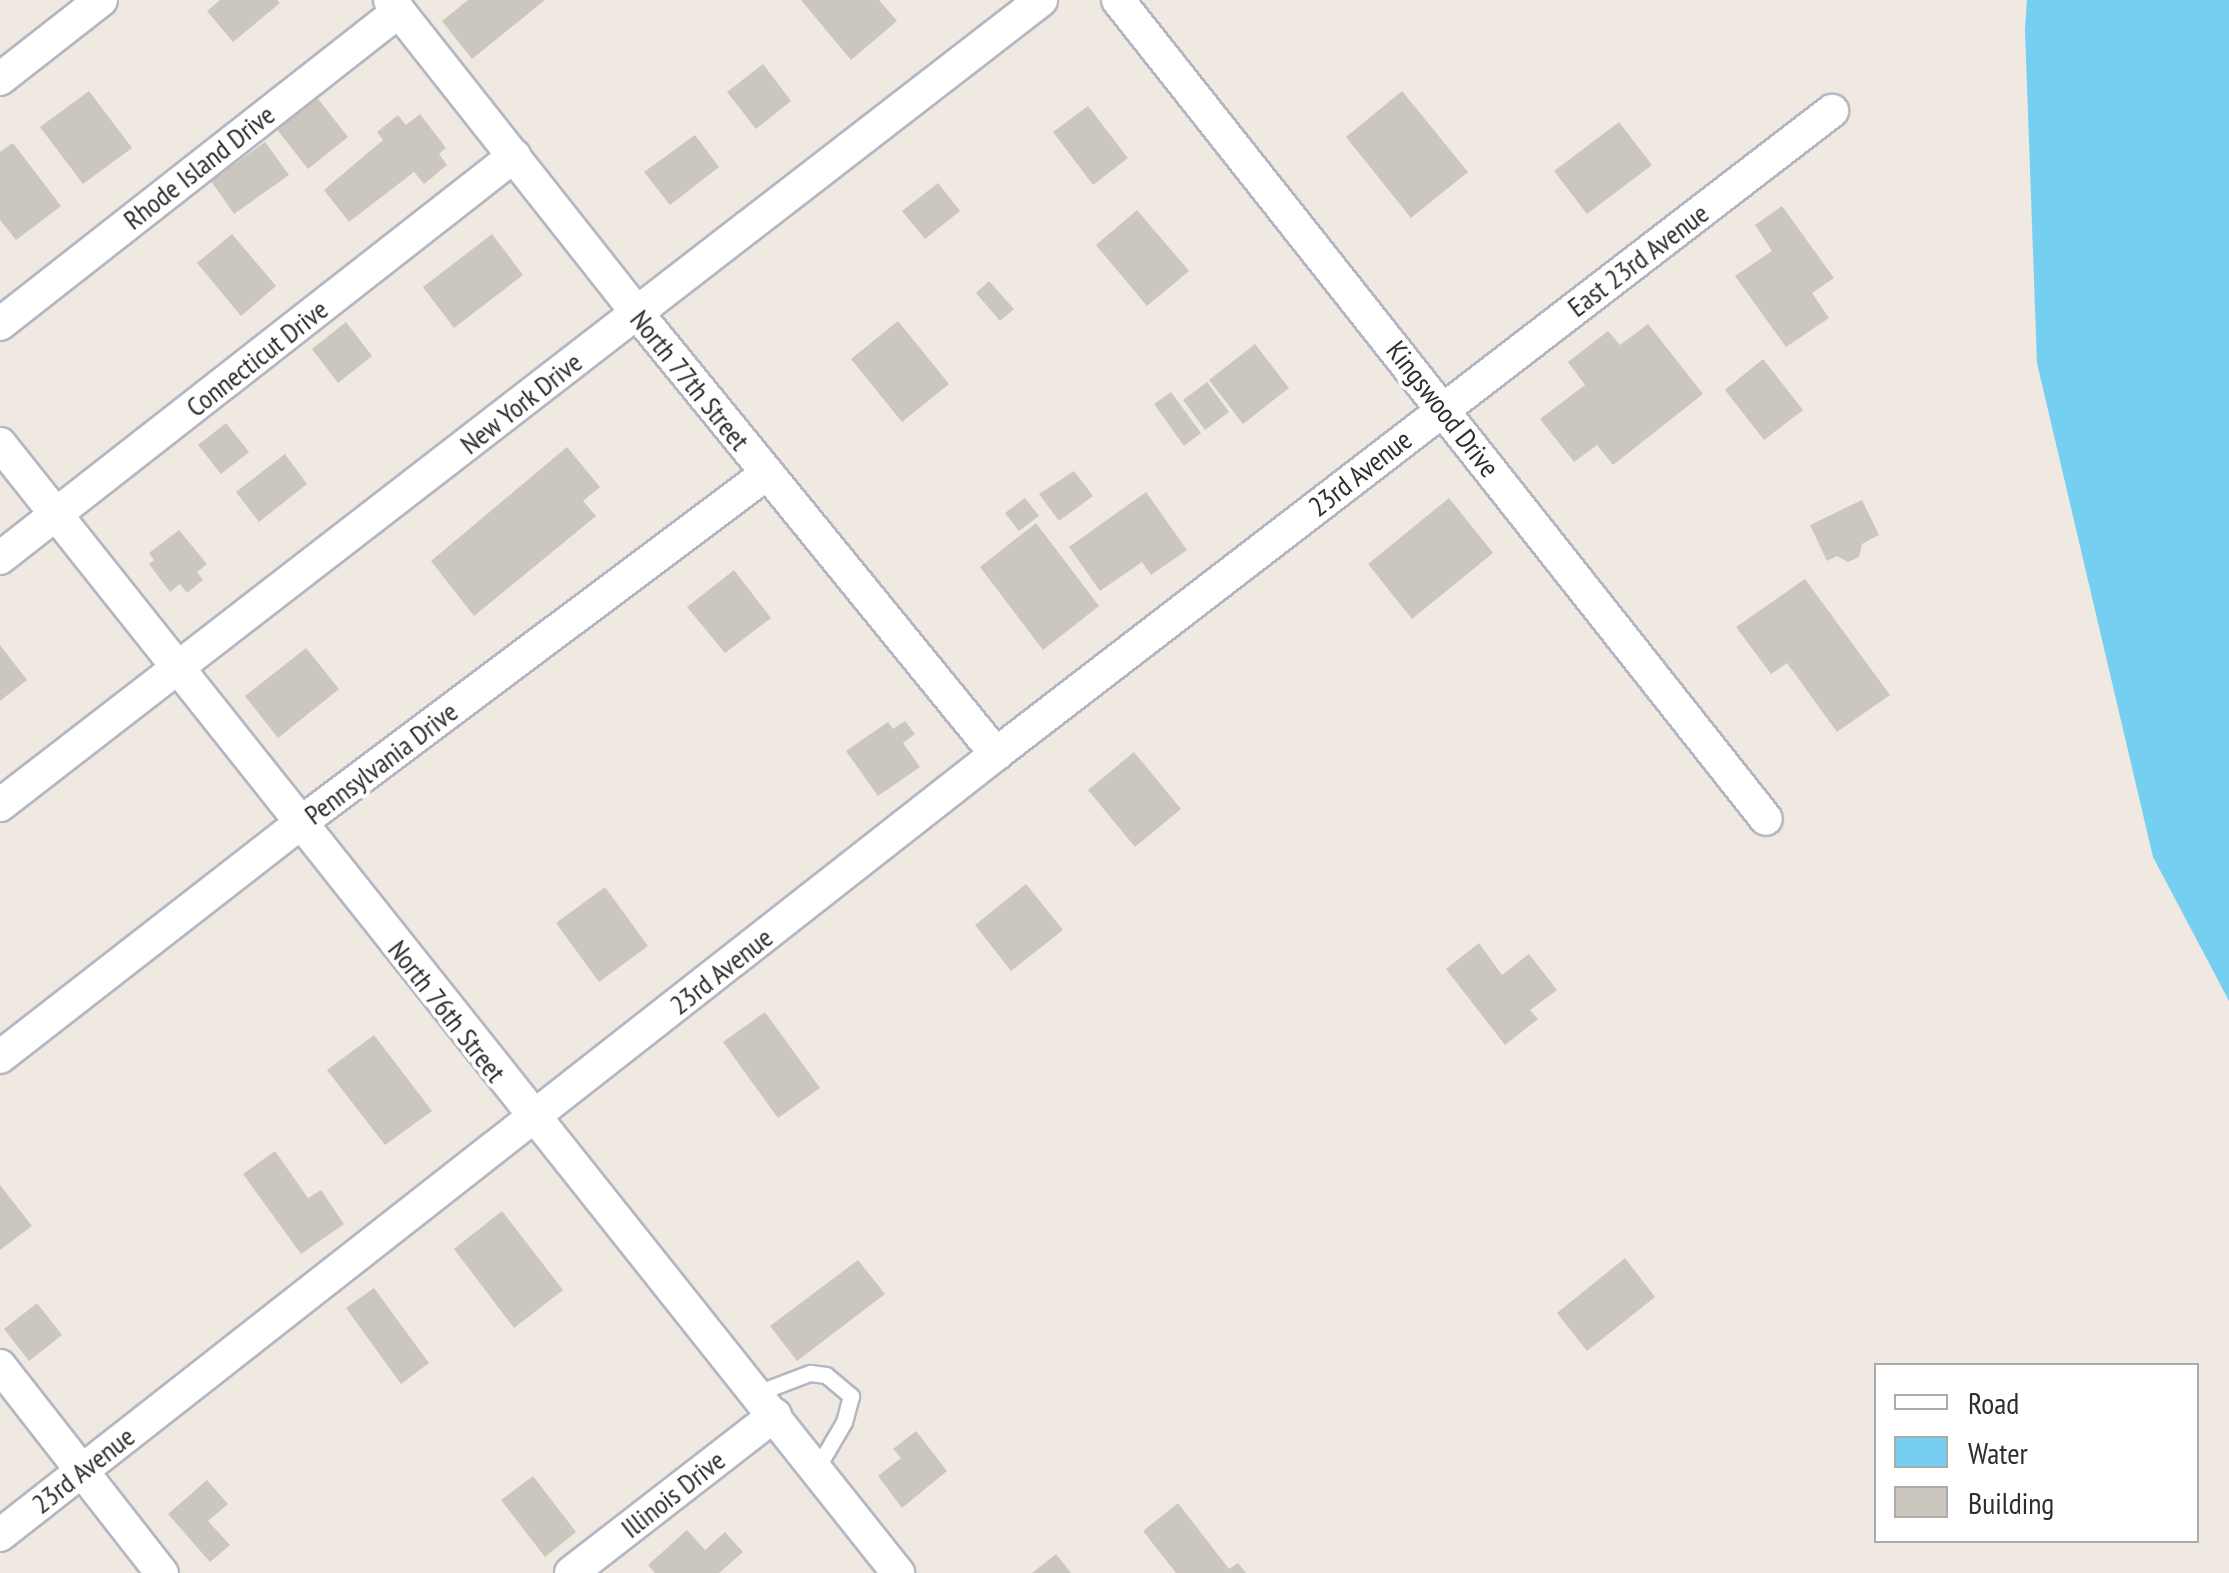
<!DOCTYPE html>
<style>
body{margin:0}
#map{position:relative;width:2229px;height:1573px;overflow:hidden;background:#efe9e1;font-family:"PT Sans Narrow",sans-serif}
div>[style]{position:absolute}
.water>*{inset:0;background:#75cff0}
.building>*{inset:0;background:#cbc7bf}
.roads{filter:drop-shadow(2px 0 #b4b7c1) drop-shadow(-2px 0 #b4b7c1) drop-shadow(0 2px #b4b7c1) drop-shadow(0 -2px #b4b7c1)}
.lane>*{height:15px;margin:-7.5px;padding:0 7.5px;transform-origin:7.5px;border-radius:7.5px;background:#fff}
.street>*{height:32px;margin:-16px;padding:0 16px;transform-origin:16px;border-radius:16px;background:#fff}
span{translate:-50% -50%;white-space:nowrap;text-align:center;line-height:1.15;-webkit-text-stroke:8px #fff;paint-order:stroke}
.street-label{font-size:28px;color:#2e2e2e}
.legend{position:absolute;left:1874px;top:1363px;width:325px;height:180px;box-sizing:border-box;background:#fff;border:2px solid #ababab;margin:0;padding:12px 18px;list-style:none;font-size:30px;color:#2e2e2e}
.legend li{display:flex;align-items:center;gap:20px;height:50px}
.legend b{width:50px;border:2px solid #ababab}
</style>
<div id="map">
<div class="water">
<div style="clip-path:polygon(2027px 0,2229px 0,2229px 1001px,2153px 857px,2037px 363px,2025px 30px)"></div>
</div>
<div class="building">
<div style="clip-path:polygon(220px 0,277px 0,280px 3px,233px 42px,207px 11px)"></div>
<div style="clip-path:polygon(468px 0,545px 0,472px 59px,442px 21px)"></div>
<div style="clip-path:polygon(801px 0,879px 0,897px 21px,851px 60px)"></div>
<div style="clip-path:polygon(763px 64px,791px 101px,756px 129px,727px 92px)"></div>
<div style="clip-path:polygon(89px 91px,132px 148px,83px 184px,40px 127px)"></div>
<div style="clip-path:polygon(1402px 91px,1468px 172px,1411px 218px,1346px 137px)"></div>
<div style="clip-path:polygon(315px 95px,348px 137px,308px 169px,275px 127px)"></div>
<div style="clip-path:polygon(1088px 106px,1128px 158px,1093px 185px,1053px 132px)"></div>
<div style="clip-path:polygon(420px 114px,446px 148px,439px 154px,447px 165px,424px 184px,414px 172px,349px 222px,324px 190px,383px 140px,377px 132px,398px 115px,406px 125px)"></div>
<div style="clip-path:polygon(1619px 122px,1652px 165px,1587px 214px,1554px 171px)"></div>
<div style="clip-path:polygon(695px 135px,719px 167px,670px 205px,644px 172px)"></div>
<div style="clip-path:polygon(265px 142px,289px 175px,234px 214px,211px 181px)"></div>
<div style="clip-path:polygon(13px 143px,61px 206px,16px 240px,0 220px,0 152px)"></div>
<div style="clip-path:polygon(938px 183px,960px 211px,925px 239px,902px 211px)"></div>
<div style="clip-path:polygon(1782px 206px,1834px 278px,1812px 293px,1829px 318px,1786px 347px,1735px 276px,1772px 251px,1755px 225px)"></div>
<div style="clip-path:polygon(1137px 210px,1189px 271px,1147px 306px,1096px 245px)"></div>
<div style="clip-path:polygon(232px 234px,276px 286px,241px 316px,197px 263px)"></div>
<div style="clip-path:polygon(492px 234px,523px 275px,454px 328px,423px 287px)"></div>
<div style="clip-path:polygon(989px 281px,1014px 309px,1000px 321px,976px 293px)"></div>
<div style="clip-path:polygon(898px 321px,949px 384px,902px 422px,851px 359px)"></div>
<div style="clip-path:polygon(346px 322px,372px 356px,338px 383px,312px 349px)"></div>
<div style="clip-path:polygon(1648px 324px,1703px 394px,1613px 465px,1597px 445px,1574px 462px,1540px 419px,1585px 385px,1568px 362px,1608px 331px,1620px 345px)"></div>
<div style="clip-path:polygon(1255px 344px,1289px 388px,1243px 424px,1209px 380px)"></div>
<div style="clip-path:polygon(1763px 359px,1803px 410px,1764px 440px,1725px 390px)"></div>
<div style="clip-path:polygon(1207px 382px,1229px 412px,1205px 430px,1183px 400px)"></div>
<div style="clip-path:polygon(1171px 392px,1201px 433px,1184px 446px,1154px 404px)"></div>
<div style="clip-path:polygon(226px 423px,249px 452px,221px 474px,198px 445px)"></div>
<div style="clip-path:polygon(567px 447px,600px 487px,583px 501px,596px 516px,474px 616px,431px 561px)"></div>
<div style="clip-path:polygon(285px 454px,307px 484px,259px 522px,236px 492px)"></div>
<div style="clip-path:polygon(1074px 471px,1093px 496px,1059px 521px,1039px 494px)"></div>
<div style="clip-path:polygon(1146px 492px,1187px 550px,1151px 575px,1142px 562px,1100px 591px,1069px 547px)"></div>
<div style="clip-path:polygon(1025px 498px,1039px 516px,1019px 531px,1005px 513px)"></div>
<div style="clip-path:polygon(1449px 498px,1493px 553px,1412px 619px,1368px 564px)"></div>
<div style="clip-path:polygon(1862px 500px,1879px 535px,1862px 544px,1859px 557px,1848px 562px,1837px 556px,1827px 561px,1810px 525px)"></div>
<div style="clip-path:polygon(1036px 523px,1099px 606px,1043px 650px,980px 567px)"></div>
<div style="clip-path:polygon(179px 530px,207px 564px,197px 572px,203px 580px,187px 593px,180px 584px,170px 592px,149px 564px,154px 560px,149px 553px)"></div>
<div style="clip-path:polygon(734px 570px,771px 618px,725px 653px,687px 607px)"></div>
<div style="clip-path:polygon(1805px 579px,1890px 695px,1837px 732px,1787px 663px,1771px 674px,1736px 627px)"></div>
<div style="clip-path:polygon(0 645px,27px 680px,0 701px)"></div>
<div style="clip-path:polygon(306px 648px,339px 689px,278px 738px,245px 696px)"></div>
<div style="clip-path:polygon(905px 721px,915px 734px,903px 743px,920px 767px,878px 796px,846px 751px,888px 722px,893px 729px)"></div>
<div style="clip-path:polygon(1134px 752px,1181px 809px,1135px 847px,1088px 790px)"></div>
<div style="clip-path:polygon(1026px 884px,1063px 930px,1011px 971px,975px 925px)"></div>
<div style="clip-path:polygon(605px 887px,648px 946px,599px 982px,556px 923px)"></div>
<div style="clip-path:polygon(1479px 943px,1502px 975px,1529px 954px,1557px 990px,1530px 1010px,1538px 1019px,1505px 1045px,1446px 969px)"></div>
<div style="clip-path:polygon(765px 1012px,820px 1088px,778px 1118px,723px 1042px)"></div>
<div style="clip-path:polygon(374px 1035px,432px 1111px,385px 1145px,327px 1070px)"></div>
<div style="clip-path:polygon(275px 1151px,308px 1198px,321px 1190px,344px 1224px,301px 1254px,243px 1174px)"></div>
<div style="clip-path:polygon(0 1185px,32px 1226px,0 1250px)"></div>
<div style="clip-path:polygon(502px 1211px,563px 1290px,514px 1328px,454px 1249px)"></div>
<div style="clip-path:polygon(1625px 1258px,1655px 1297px,1587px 1351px,1557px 1313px)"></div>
<div style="clip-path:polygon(858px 1260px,885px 1294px,797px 1361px,770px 1326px)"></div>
<div style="clip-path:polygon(374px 1288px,429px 1363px,401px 1384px,346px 1308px)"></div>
<div style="clip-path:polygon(37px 1303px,62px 1335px,29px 1361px,4px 1329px)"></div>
<div style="clip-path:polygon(916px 1431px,947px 1471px,902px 1508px,878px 1476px,901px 1458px,893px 1449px)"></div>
<div style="clip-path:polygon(533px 1476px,576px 1532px,545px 1557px,501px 1500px)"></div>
<div style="clip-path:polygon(207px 1480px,228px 1504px,208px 1521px,230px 1545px,210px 1562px,168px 1514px)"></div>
<div style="clip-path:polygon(1178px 1503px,1229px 1569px,1238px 1563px,1246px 1573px,1176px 1573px,1143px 1531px)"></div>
<div style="clip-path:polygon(687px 1530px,705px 1550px,725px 1532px,743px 1552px,719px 1573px,655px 1573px,648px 1565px)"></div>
<div style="clip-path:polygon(1056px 1554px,1071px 1573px,1032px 1573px)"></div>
</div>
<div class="roads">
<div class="lane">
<div style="left:757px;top:1393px;width:57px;rotate:-20.7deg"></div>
<div style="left:810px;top:1373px;width:16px;rotate:7deg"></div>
<div style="left:826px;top:1375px;width:33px;rotate:40deg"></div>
<div style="left:851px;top:1396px;width:27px;rotate:105deg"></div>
<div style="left:844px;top:1422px;width:53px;rotate:120.4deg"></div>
</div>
<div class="street">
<div style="left:390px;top:0;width:399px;rotate:51.7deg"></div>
<div style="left:637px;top:313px;width:569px;rotate:50.85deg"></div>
<div style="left:1118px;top:0;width:1044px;rotate:51.65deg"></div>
<div style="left:0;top:79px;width:128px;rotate:-38deg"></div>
<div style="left:0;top:324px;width:507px;rotate:-38.11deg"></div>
<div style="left:0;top:444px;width:1443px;rotate:51.5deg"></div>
<div style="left:0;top:558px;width:653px;rotate:-38.03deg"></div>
<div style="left:0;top:805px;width:1316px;rotate:-37.71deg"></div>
<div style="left:0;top:1057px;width:379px;rotate:-37.9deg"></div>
<div style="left:299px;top:824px;width:584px;rotate:-36.85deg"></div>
<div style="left:0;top:1366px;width:263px;rotate:52deg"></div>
<div style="left:0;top:1535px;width:1266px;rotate:-38.1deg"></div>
<div style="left:996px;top:754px;width:1055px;rotate:-37.57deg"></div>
<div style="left:571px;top:1573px;width:258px;rotate:-37.8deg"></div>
</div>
</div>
<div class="street-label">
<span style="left:199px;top:167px;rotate:-38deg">Rhode Island Drive</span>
<span style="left:1638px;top:260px;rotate:-37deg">East 23rd Avenue</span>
<span style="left:257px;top:358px;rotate:-38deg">Connecticut Drive</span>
<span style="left:690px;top:380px;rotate:51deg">North 77th Street</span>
<span style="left:521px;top:403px;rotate:-38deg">New York Drive</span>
<span style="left:1443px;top:409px;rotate:52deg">Kingswood Drive</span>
<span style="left:1360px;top:473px;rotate:-38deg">23rd Avenue</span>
<span style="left:381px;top:763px;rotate:-37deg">Pennsylvania Drive</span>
<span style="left:721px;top:971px;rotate:-38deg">23rd Avenue</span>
<span style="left:447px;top:1011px;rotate:52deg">North 76th Street</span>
<span style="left:83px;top:1470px;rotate:-38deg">23rd Avenue</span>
<span style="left:673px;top:1494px;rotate:-38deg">Illinois Drive</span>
</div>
<ul class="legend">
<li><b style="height:12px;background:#fff"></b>Road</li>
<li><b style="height:28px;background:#75cff0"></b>Water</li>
<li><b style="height:28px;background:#cbc7bf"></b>Building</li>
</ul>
</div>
